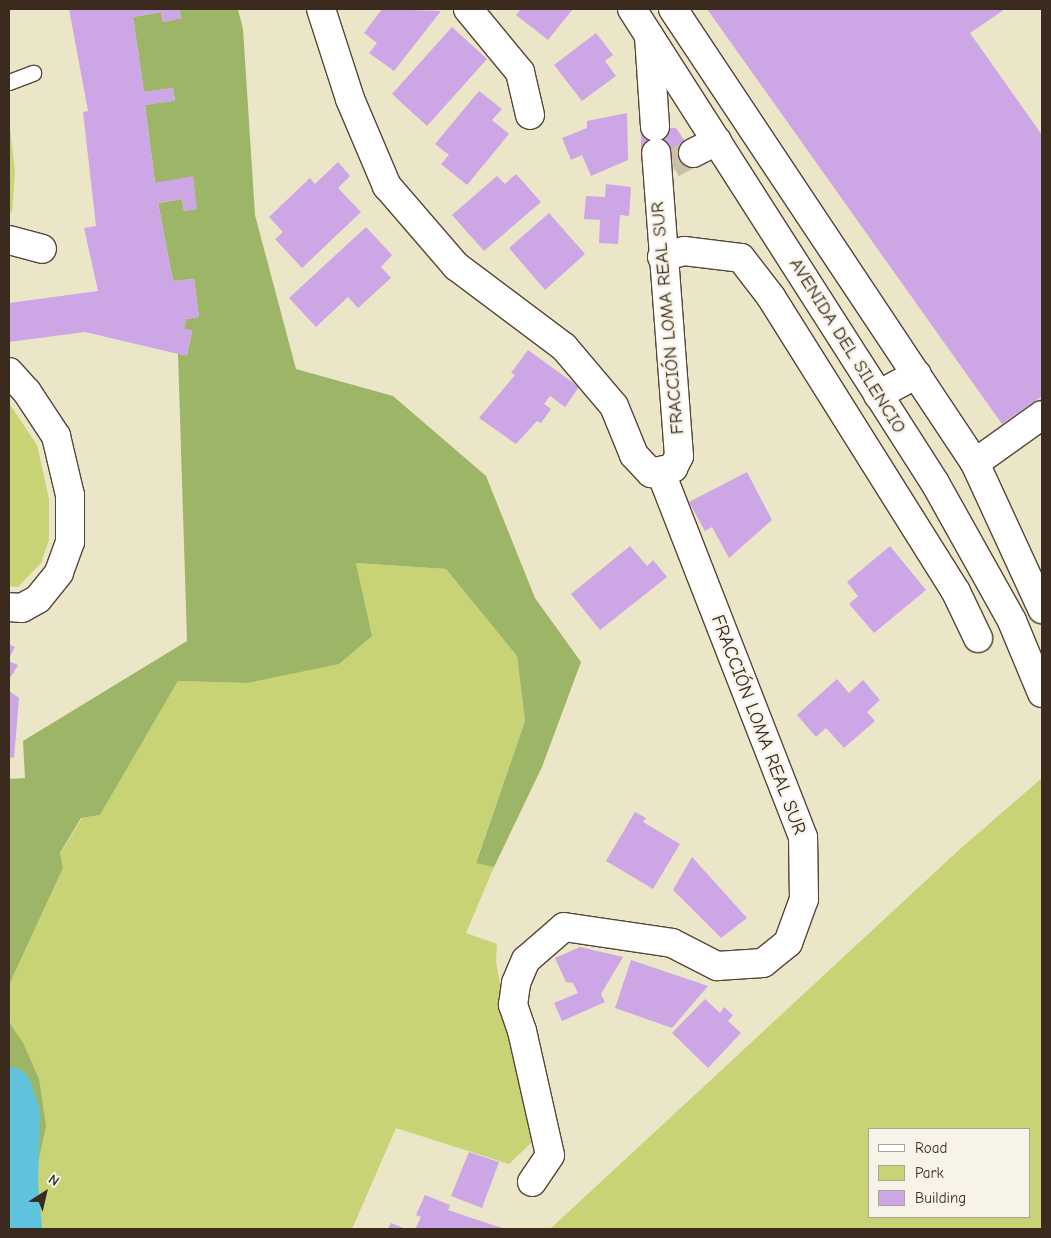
<!DOCTYPE html>
<meta charset="utf-8">
<style>
body{margin:0}
#map{position:relative;width:1051px;height:1238px;overflow:hidden;background:#ece6c8;font-family:"Comic Neue",sans-serif}
div>[style]{position:absolute}
.green>*{inset:0;background:#c7d374}
.forest>*{inset:0;background:#9db566}
.river>*{height:46px;margin:-23px;padding:0 23px;transform-origin:23px;border-radius:23px;background:#60c3de}
.building>*{inset:0;background:#cda6e6}
.street-tunnel>*{height:28px;margin-top:-14px;transform-origin:0;background:repeating-linear-gradient(90deg,#c9c0a6 0 28px,transparent 0 42px)}
.roads{filter:drop-shadow(1px 0 #564638) drop-shadow(-1px 0 #564638) drop-shadow(0 1px #564638) drop-shadow(0 -1px #564638)}
.lane>*{height:15px;margin:-7.5px;padding:0 7.5px;transform-origin:7.5px;border-radius:7.5px;background:#fff}
.street>*{height:28px;margin:-14px;padding:0 14px;transform-origin:14px;border-radius:14px;background:#fff}
span{translate:-50% -50%;white-space:nowrap;text-align:center;line-height:1.15;-webkit-text-stroke:5px #f7f3e8;paint-order:stroke}
.street-label{font-size:19px;color:#3b2a1e}
.frame{position:absolute;inset:0;border:10px solid #3b2a1e;pointer-events:none}
.legend{position:absolute;left:868px;top:1128px;width:162px;height:90px;box-sizing:border-box;background:#f7f3e8;border:1px solid #aca397;margin:0;padding:6px 9px;list-style:none;font-size:15px;color:#3b2a1e}
.legend li{display:flex;align-items:center;gap:10px;height:25px}
.legend b{width:25px;border:1px solid #aca397}
.north{position:absolute;left:20px;top:1168px;width:50px;height:50px;-webkit-text-stroke:4px #f7f3e8;paint-order:stroke;rotate:35deg;font-size:14px;font-weight:700;line-height:20px;text-align:center;color:#3b2a1e}
.north::after{content:'';display:block;margin:auto;width:18px;height:22px;background:#3b2a1e;clip-path:polygon(50% 0,100% 100%,50% 72%,0 100%)}
</style>
<div id="map">
<div class="green">
<div style="clip-path:polygon(9px 119px,15px 172px,12px 213px,9px 212px)"></div>
<div style="clip-path:polygon(9px 403px,37px 445px,49px 499px,49px 540px,41px 563px,18px 587px,9px 586px)"></div>
<div style="clip-path:polygon(356px 563px,446px 569px,517px 656px,525px 721px,476px 862px,494px 867px,466px 933px,497px 944px,496px 961px,509px 1035px,523px 1087px,532px 1142px,509px 1164px,396px 1128px,352px 1229px,15px 1229px,18px 1223px,9px 985px,63px 868px,60px 854px,82px 818px,100px 815px,178px 681px,247px 683px,372px 636px)"></div>
<div style="clip-path:polygon(evenodd,1042px 778px,1042px 1229px,550px 1229px,960px 849px,1042px 778px,1030px 1129px,1030px 1217px,870px 1217px,870px 1129px,1030px 1129px)"></div>
</div>
<div class="forest">
<div style="clip-path:polygon(179px 9px,238px 9px,243px 29px,255px 215px,296px 369px,393px 396px,486px 476px,535px 598px,581px 662px,542px 767px,494px 867px,476px 863px,525px 721px,517px 656px,446px 569px,356px 563px,372px 636px,339px 664px,247px 683px,178px 681px,100px 815px,81px 818px,60px 853px,63px 868px,9px 985px,9px 779px,25px 778px,23px 741px,187px 641px,178px 354px,187px 355px,192px 331px,184px 329px,186px 319px,199px 317px,194px 279px,173px 281px,158px 203px,182px 199px,184px 211px,196px 209px,193px 177px,155px 183px,145px 105px,175px 100px,173px 88px,144px 92px,133px 17px,161px 12px,163px 22px,181px 18px)"></div>
<div style="clip-path:polygon(9px 1022px,23px 1043px,39px 1079px,46px 1126px,35px 1176px,15px 1229px,9px 1229px)"></div>
</div>
<div class="river">
<div style="left:9px;top:1090px;width:26px;rotate:72deg"></div>
<div style="left:17px;top:1115px;width:68px;rotate:91.7deg"></div>
<div style="left:15px;top:1183px;width:46px;rotate:85deg"></div>
</div>
<div class="building">
<div style="clip-path:polygon(69px 9px,179px 9px,181px 18px,163px 22px,161px 12px,133px 17px,144px 92px,173px 88px,175px 101px,145px 105px,155px 183px,193px 176px,197px 209px,184px 211px,182px 199px,158px 203px,173px 281px,194px 279px,199px 317px,186px 319px,184px 329px,192px 330px,187px 356px,85px 332px,9px 342px,9px 303px,98px 291px,84px 228px,96px 226px,83px 112px,88px 111px)"></div>
<div style="clip-path:polygon(382px 9px,441px 11px,394px 71px,369px 53px,377px 43px,364px 33px)"></div>
<div style="clip-path:polygon(521px 9px,573px 9px,548px 40px,516px 15px)"></div>
<div style="clip-path:polygon(707px 9px,1005px 9px,970px 33px,1042px 135px,1042px 396px,1002px 424px)"></div>
<div style="clip-path:polygon(452px 27px,487px 59px,427px 126px,392px 94px)"></div>
<div style="clip-path:polygon(596px 33px,613px 55px,605px 61px,616px 76px,582px 101px,554px 65px)"></div>
<div style="clip-path:polygon(479px 91px,502px 109px,492px 120px,509px 134px,467px 185px,441px 164px,449px 155px,435px 144px)"></div>
<div style="clip-path:polygon(627px 113px,628px 160px,591px 176px,582px 155px,571px 160px,562px 138px,587px 128px,587px 121px)"></div>
<div style="clip-path:polygon(641px 128px,676px 128px,697px 159px,677px 172px,666px 154px,641px 154px)"></div>
<div style="clip-path:polygon(338px 162px,350px 176px,338px 188px,361px 212px,302px 268px,275px 239px,283px 232px,269px 217px,310px 178px,315px 184px)"></div>
<div style="clip-path:polygon(516px 174px,541px 202px,484px 251px,452px 215px,497px 176px,505px 184px)"></div>
<div style="clip-path:polygon(606px 184px,631px 187px,629px 216px,620px 215px,618px 244px,599px 243px,600px 220px,584px 219px,586px 196px,605px 197px)"></div>
<div style="clip-path:polygon(549px 213px,585px 254px,545px 290px,509px 248px)"></div>
<div style="clip-path:polygon(366px 227px,392px 255px,381px 267px,391px 278px,358px 308px,348px 297px,316px 327px,289px 298px)"></div>
<div style="clip-path:polygon(528px 350px,579px 387px,565px 407px,550px 396px,544px 404px,551px 409px,541px 423px,537px 421px,516px 444px,479px 418px,515px 375px,511px 373px)"></div>
<div style="clip-path:polygon(747px 472px,772px 520px,729px 558px,712px 527px,705px 531px,689px 502px)"></div>
<div style="clip-path:polygon(630px 546px,647px 566px,653px 560px,667px 577px,600px 630px,571px 594px)"></div>
<div style="clip-path:polygon(890px 546px,926px 590px,874px 633px,849px 604px,858px 596px,847px 582px)"></div>
<div style="clip-path:polygon(9px 644px,15px 647px,9px 659px)"></div>
<div style="clip-path:polygon(9px 661px,18px 665px,11px 677px,9px 675px)"></div>
<div style="clip-path:polygon(837px 679px,849px 693px,863px 680px,880px 700px,867px 712px,875px 721px,844px 748px,826px 728px,816px 737px,797px 715px)"></div>
<div style="clip-path:polygon(9px 691px,19px 698px,14px 758px,9px 757px)"></div>
<div style="clip-path:polygon(635px 812px,646px 818px,643px 822px,680px 844px,653px 889px,606px 861px)"></div>
<div style="clip-path:polygon(692px 857px,747px 918px,721px 938px,673px 890px)"></div>
<div style="clip-path:polygon(580px 947px,623px 957px,601px 994px,605px 1002px,562px 1021px,554px 1003px,578px 993px,573px 983px,566px 982px,555px 958px)"></div>
<div style="clip-path:polygon(631px 960px,708px 986px,672px 1028px,615px 1008px)"></div>
<div style="clip-path:polygon(705px 999px,720px 1013px,724px 1007px,733px 1015px,728px 1021px,741px 1033px,708px 1068px,672px 1033px)"></div>
<div style="clip-path:polygon(469px 1152px,499px 1162px,482px 1208px,451px 1196px)"></div>
<div style="clip-path:polygon(425px 1195px,450px 1205px,448px 1210px,505px 1229px,415px 1229px,421px 1217px,416px 1215px)"></div>
<div style="clip-path:polygon(391px 1223px,406px 1229px,388px 1229px)"></div>
</div>
<div class="street-tunnel">
<div style="left:672px;top:164px;width:24px;rotate:-28deg"></div>
</div>
<div class="roads">
<div class="lane">
<div style="left:9px;top:82px;width:26px;rotate:-21deg"></div>
</div>
<div class="street">
<div style="left:321px;top:9px;width:95px;rotate:72.1deg"></div>
<div style="left:350px;top:99px;width:95px;rotate:67deg"></div>
<div style="left:387px;top:186px;width:106px;rotate:49.2deg"></div>
<div style="left:456px;top:266px;width:135px;rotate:36.9deg"></div>
<div style="left:564px;top:347px;width:77px;rotate:49.7deg"></div>
<div style="left:614px;top:406px;width:53px;rotate:67.8deg"></div>
<div style="left:634px;top:455px;width:25px;rotate:47deg"></div>
<div style="left:651px;top:473px;width:23px;rotate:-13deg"></div>
<div style="left:673px;top:468px;width:13px;rotate:-63deg"></div>
<div style="left:679px;top:456px;width:304px;rotate:-94.3deg"></div>
<div style="left:468px;top:9px;width:82px;rotate:50.5deg"></div>
<div style="left:520px;top:72px;width:44px;rotate:76.9deg"></div>
<div style="left:632px;top:9px;width:563px;rotate:57.41deg"></div>
<div style="left:935px;top:483px;width:158px;rotate:60.8deg"></div>
<div style="left:1012px;top:621px;width:78px;rotate:67.4deg"></div>
<div style="left:673px;top:9px;width:545px;rotate:56.37deg"></div>
<div style="left:975px;top:463px;width:161px;rotate:65.3deg"></div>
<div style="left:649px;top:36px;width:91px;rotate:86.2deg"></div>
<div style="left:693px;top:153px;width:27px;rotate:-27deg"></div>
<div style="left:9px;top:240px;width:34px;rotate:15deg"></div>
<div style="left:662px;top:257px;width:23px;rotate:-15deg"></div>
<div style="left:684px;top:251px;width:57px;rotate:7deg"></div>
<div style="left:741px;top:258px;width:49px;rotate:52.4deg"></div>
<div style="left:771px;top:297px;width:348px;rotate:57.9deg"></div>
<div style="left:956px;top:592px;width:51px;rotate:64.4deg"></div>
<div style="left:9px;top:372px;width:27px;rotate:48deg"></div>
<div style="left:27px;top:392px;width:53px;rotate:56.6deg"></div>
<div style="left:56px;top:436px;width:61px;rotate:76.7deg"></div>
<div style="left:70px;top:495px;width:47px;rotate:90deg"></div>
<div style="left:70px;top:542px;width:33px;rotate:110deg"></div>
<div style="left:59px;top:573px;width:33px;rotate:129deg"></div>
<div style="left:38px;top:599px;width:18px;rotate:151deg"></div>
<div style="left:22px;top:608px;width:13px;rotate:-176deg"></div>
<div style="left:878px;top:395px;width:44px;rotate:-28.3deg"></div>
<div style="left:975px;top:463px;width:82px;rotate:-35.6deg"></div>
<div style="left:532px;top:1182px;width:32px;rotate:-56deg"></div>
<div style="left:550px;top:1155px;width:127px;rotate:-102.7deg"></div>
<div style="left:522px;top:1031px;width:28px;rotate:-109deg"></div>
<div style="left:513px;top:1005px;width:22px;rotate:-82deg"></div>
<div style="left:516px;top:983px;width:25px;rotate:-67deg"></div>
<div style="left:526px;top:960px;width:50px;rotate:-41deg"></div>
<div style="left:564px;top:927px;width:109px;rotate:8.4deg"></div>
<div style="left:672px;top:943px;width:51px;rotate:27.1deg"></div>
<div style="left:717px;top:966px;width:46px;rotate:-3.7deg"></div>
<div style="left:763px;top:963px;width:32px;rotate:-39deg"></div>
<div style="left:788px;top:943px;width:47px;rotate:-70deg"></div>
<div style="left:804px;top:899px;width:62px;rotate:-90.9deg"></div>
<div style="left:803px;top:837px;width:391px;rotate:-111.3deg"></div>
</div>
</div>
<div class="street-label">
<span style="left:668px;top:318px;rotate:-95deg">FRACCIÓN LOMA REAL SUR</span>
<span style="left:847px;top:346px;rotate:58deg">AVENIDA DEL SILENCIO</span>
<span style="left:758px;top:725px;rotate:69deg">FRACCIÓN LOMA REAL SUR</span>
</div>
<div class="frame"></div>
<ul class="legend">
<li><b style="height:6px;background:#fff"></b>Road</li>
<li><b style="height:14px;background:#c7d374"></b>Park</li>
<li><b style="height:14px;background:#cda6e6"></b>Building</li>
</ul>
<div class="north">N</div>
</div>
